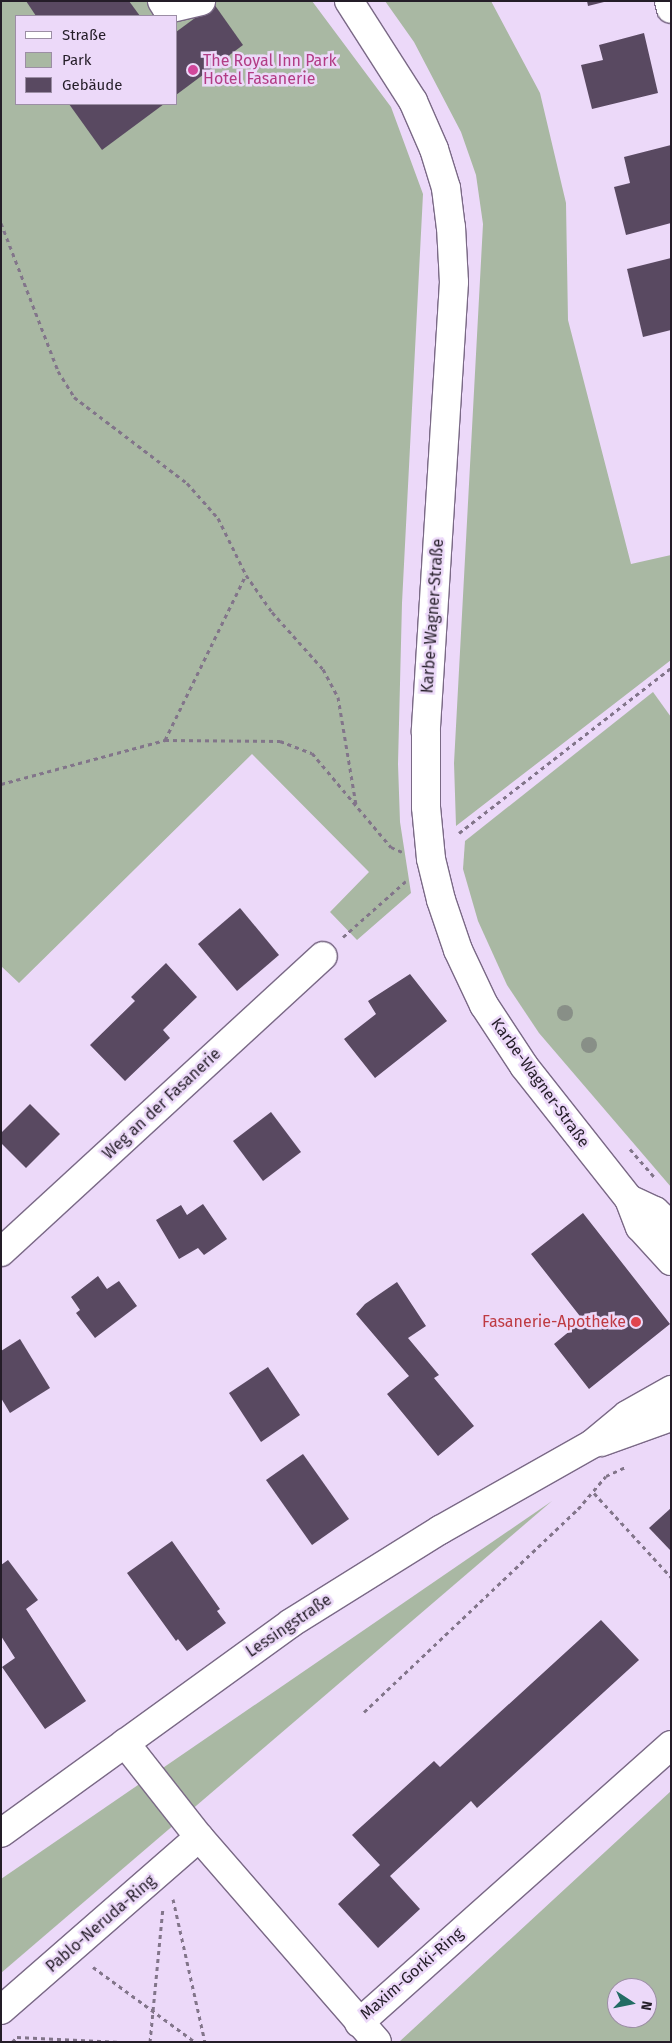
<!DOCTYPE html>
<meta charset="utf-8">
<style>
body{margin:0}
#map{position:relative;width:672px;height:2043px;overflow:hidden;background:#ecd9f9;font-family:"Fira Sans",sans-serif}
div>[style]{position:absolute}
.green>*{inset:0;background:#a9b8a3}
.building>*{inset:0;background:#594961}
.path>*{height:3px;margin-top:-1.5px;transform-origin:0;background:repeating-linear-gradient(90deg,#82758a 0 4px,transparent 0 8px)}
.roads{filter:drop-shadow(1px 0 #7a6986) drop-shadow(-1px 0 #7a6986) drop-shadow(0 1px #7a6986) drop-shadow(0 -1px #7a6986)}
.minor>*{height:28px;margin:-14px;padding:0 14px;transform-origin:14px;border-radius:14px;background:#fff}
.trees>*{width:16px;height:16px;margin:-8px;border-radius:50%;background:#888f87}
.dots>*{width:14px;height:14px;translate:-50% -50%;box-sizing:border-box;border:2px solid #ecd9f9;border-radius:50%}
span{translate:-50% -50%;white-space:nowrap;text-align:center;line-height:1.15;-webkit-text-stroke:5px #ecd9f9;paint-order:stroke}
.hotel-label{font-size:16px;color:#b23c85}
.left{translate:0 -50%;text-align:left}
.street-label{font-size:16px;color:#241d28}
.health-label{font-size:16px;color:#be3a42}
.right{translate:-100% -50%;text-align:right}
.frame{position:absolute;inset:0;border:2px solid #241d28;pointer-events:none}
.legend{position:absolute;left:15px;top:15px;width:162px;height:90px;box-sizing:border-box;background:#ecd9f9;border:1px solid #9c8ea5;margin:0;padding:6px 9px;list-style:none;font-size:15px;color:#241d28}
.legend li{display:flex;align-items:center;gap:10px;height:25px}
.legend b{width:25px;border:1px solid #9c8ea5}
.north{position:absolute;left:607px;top:1978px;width:50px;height:50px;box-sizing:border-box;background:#ecd9f9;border:1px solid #9c8ea5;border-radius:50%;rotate:101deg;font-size:14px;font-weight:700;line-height:20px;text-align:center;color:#241d28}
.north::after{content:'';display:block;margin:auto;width:18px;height:22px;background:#236c64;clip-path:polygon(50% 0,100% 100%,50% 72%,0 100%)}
</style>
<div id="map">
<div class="green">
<div style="clip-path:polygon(evenodd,1px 1px,312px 1px,391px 107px,423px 194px,402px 603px,398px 764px,400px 822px,411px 893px,357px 940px,330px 912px,369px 872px,252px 754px,19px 983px,1px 966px,1px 1px,16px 16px,176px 16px,176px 104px,16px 104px,16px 16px)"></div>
<div style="clip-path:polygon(385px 1px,491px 1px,540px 93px,566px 203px,568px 320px,631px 564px,671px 555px,671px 660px,456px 826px,454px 763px,483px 224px,476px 175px,461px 132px,414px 42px)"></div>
<div style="clip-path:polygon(653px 692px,671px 717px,671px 1187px,539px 1033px,507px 985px,478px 921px,463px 869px,465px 841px)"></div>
<div style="clip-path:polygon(552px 1501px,1px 1973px,1px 1879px)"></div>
<div style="clip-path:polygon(evenodd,671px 1791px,671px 2042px,399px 2042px,671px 1791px,617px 1988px,647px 1988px,647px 2018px,617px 2018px,617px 1988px)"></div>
</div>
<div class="building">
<div style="clip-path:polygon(26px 1px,129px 1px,140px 16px,36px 16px)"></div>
<div style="clip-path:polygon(587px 1px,604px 1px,604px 2px,588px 6px)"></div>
<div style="clip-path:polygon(214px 4px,243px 45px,176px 95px,176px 32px)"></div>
<div style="clip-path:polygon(644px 33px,658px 93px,592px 109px,581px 65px,603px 60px,599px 45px)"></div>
<div style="clip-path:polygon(69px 104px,164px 104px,102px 150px)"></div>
<div style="clip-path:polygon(671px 145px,671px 223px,626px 235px,614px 187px,630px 183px,624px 157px)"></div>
<div style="clip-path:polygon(671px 258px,671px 330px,643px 337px,627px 269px)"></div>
<div style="clip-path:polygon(240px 908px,279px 955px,237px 991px,198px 944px)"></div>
<div style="clip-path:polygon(166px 963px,197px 997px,163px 1030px,170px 1038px,125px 1081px,90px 1045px,135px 1001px,131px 997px)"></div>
<div style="clip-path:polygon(410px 974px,447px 1021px,375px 1078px,344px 1039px,376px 1014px,368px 1001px)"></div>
<div style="clip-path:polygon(30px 1104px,60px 1134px,26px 1168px,1px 1143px,1px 1133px)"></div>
<div style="clip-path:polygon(271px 1112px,301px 1152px,263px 1181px,233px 1141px)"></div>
<div style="clip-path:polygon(203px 1204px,227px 1239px,204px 1255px,198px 1248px,179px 1259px,156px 1220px,181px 1205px,187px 1215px)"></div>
<div style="clip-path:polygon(583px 1213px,670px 1324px,589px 1389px,554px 1344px,583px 1320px,531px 1254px)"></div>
<div style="clip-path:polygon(98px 1276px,107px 1289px,119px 1281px,137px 1306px,95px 1338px,76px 1313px,80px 1310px,71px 1297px)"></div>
<div style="clip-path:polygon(397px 1282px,426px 1326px,408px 1338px,439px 1375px,434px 1378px,474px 1426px,438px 1456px,387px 1394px,409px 1376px,356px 1314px,365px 1304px)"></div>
<div style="clip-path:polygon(20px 1339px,50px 1388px,10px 1413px,1px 1398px,1px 1351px)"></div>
<div style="clip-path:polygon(268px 1367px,300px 1415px,261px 1442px,229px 1393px)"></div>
<div style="clip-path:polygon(303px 1454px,349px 1519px,312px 1545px,266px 1480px)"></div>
<div style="clip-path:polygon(671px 1508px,671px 1551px,649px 1528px)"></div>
<div style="clip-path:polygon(172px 1541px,220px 1609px,217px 1611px,226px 1623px,187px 1651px,178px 1639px,176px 1641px,127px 1573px)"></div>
<div style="clip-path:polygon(8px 1560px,38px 1600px,26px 1609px,86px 1701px,45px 1729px,2px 1667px,15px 1658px,1px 1636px,1px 1565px)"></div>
<div style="clip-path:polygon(601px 1620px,639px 1660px,477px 1808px,471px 1801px,390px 1876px,420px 1909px,378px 1948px,338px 1904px,380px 1865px,352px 1835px,434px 1761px,440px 1767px)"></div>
</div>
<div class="path">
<div style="left:1px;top:223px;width:159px;rotate:68.9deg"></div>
<div style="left:58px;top:371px;width:31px;rotate:58deg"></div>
<div style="left:74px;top:397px;width:142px;rotate:37.3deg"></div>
<div style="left:187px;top:483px;width:47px;rotate:48.5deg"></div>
<div style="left:218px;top:518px;width:64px;rotate:63.8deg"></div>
<div style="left:246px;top:575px;width:45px;rotate:54.9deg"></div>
<div style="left:272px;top:612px;width:76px;rotate:48.2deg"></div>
<div style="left:323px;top:669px;width:32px;rotate:62deg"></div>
<div style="left:338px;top:697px;width:109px;rotate:80.5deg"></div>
<div style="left:165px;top:740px;width:184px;rotate:-63.9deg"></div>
<div style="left:1px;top:784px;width:170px;rotate:-15deg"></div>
<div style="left:165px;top:740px;width:115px;rotate:0.5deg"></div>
<div style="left:280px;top:741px;width:34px;rotate:21deg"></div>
<div style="left:312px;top:753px;width:123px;rotate:50deg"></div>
<div style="left:391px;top:847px;width:12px;rotate:24deg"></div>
<div style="left:459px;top:833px;width:269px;rotate:-37.9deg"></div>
<div style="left:343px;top:937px;width:84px;rotate:-41.6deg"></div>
<div style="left:630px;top:1149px;width:38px;rotate:49deg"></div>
<div style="left:594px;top:1493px;width:114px;rotate:47.5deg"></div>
<div style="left:364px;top:1712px;width:295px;rotate:-43.5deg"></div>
<div style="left:578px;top:1509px;width:43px;rotate:-49.7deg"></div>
<div style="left:606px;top:1476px;width:23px;rotate:-25deg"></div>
<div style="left:173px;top:1899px;width:147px;rotate:77.4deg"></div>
<div style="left:93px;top:1967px;width:127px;rotate:36.3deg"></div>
<div style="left:12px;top:2042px;width:7px;rotate:-45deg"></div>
<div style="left:17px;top:2037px;width:104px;rotate:2.8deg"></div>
<div style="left:150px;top:2042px;width:136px;rotate:-84.5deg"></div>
</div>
<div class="roads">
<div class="minor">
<div style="left:162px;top:1px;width:9px;rotate:58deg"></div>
<div style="left:167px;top:9px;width:35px;rotate:-13deg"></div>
<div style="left:349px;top:1px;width:119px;rotate:57.4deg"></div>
<div style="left:413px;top:101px;width:52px;rotate:66.4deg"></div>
<div style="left:434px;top:149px;width:41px;rotate:72.9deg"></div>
<div style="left:446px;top:188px;width:39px;rotate:83deg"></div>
<div style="left:451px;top:227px;width:55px;rotate:86.9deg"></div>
<div style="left:454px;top:282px;width:451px;rotate:93.6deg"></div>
<div style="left:426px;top:732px;width:75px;rotate:90deg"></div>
<div style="left:426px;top:807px;width:52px;rotate:84.5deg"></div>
<div style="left:431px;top:859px;width:42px;rotate:76.3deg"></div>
<div style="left:441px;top:900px;width:53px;rotate:71.2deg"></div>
<div style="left:458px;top:950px;width:61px;rotate:64.7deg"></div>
<div style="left:484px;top:1005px;width:73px;rotate:56.7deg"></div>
<div style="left:524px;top:1066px;width:169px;rotate:51.7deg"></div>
<div style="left:629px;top:1199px;width:30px;rotate:69deg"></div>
<div style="left:640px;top:1227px;width:46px;rotate:47.6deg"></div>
<div style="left:669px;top:1px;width:8px;rotate:76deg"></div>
<div style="left:629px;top:1199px;width:29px;rotate:25deg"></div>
<div style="left:655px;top:1211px;width:22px;rotate:43deg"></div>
<div style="left:1px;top:1252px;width:437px;rotate:-42.6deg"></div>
<div style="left:601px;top:1442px;width:74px;rotate:-19.7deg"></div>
<div style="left:125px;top:1743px;width:120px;rotate:51.8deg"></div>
<div style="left:199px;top:1837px;width:271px;rotate:49deg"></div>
<div style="left:1px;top:1833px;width:358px;rotate:-35.9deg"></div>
<div style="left:291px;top:1623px;width:176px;rotate:-32deg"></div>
<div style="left:440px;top:1530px;width:175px;rotate:-29.5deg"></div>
<div style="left:592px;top:1444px;width:45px;rotate:-39.6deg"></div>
<div style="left:627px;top:1415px;width:51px;rotate:-29.6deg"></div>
<div style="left:1px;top:2010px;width:263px;rotate:-41.1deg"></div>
<div style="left:359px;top:2023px;width:418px;rotate:-41.7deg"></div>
</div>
</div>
<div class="trees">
<div style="left:565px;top:1013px"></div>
<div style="left:589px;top:1045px"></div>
</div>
<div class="dots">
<div style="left:193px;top:70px;background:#d1479c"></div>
<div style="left:636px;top:1322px;background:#e0444e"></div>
</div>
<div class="hotel-label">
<span class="left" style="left:203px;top:70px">The Royal Inn Park<br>Hotel Fasanerie</span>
</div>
<div class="street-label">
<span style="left:433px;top:616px;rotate:-86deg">Karbe-Wagner-Straße</span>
<span style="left:540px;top:1083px;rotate:54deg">Karbe-Wagner-Straße</span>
<span style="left:162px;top:1104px;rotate:-43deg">Weg an der Fasanerie</span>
<span style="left:289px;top:1626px;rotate:-34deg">Lessingstraße</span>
<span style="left:101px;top:1924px;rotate:-41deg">Pablo-Neruda-Ring</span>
<span style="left:412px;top:1974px;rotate:-41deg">Maxim-Gorki-Ring</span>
</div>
<div class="health-label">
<span class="right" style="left:626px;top:1322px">Fasanerie-Apotheke</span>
</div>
<div class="frame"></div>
<ul class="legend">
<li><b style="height:6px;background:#fff"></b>Straße</li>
<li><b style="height:14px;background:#a9b8a3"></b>Park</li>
<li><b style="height:14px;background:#594961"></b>Gebäude</li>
</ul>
<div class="north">N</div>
</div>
